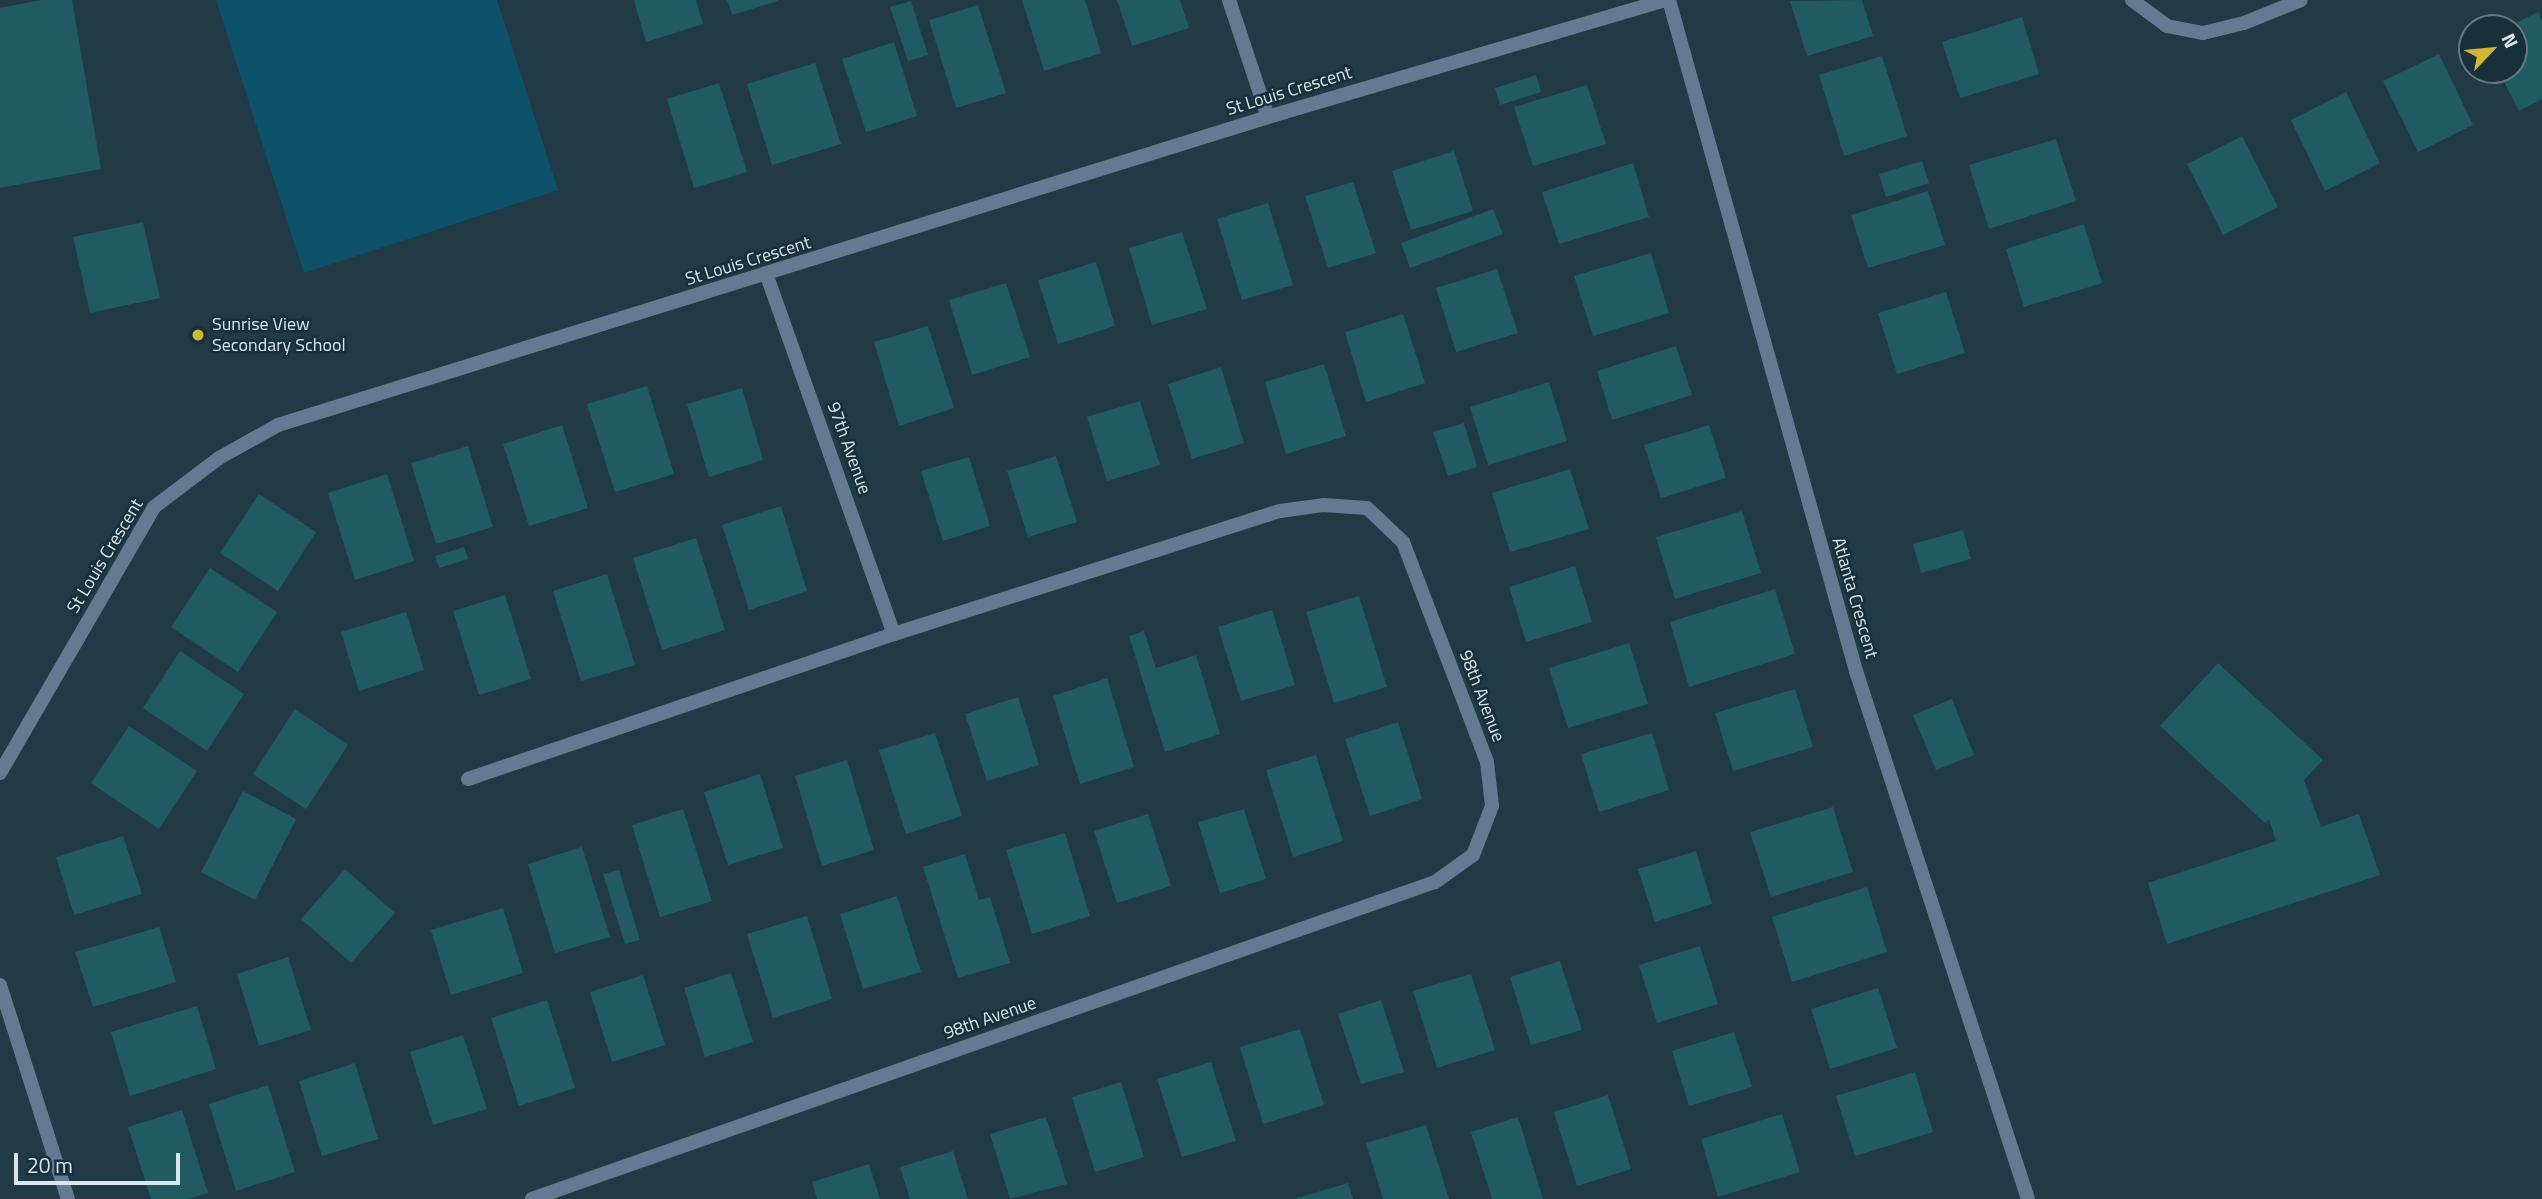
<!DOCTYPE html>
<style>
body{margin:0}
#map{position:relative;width:2542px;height:1199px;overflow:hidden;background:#223a45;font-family:"Titillium Web",sans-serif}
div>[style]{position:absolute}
.green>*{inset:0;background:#0e516a}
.building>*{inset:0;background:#1f5b60}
.minor>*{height:14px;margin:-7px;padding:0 7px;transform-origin:7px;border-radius:7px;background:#667993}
.dots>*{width:19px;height:19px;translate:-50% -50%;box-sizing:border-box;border:4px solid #18303a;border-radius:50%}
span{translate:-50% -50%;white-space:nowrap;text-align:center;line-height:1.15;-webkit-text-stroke:5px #18303a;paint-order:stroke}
.street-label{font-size:18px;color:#d8e6ed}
.poi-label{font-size:18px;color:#d8e6ed}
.left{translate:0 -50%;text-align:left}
.north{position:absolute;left:2458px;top:14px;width:70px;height:70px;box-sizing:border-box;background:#18303a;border:2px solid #657982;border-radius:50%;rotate:64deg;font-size:19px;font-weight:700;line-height:28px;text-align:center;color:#d8e6ed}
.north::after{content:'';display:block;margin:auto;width:24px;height:32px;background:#d3b635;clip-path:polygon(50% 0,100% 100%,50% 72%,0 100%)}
.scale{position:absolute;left:14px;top:1153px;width:166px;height:32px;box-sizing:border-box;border:4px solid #d8e6ed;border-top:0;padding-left:9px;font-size:21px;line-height:24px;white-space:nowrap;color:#d8e6ed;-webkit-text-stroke:5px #18303a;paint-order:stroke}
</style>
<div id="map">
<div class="green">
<div style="clip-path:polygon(216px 0,497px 0,558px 190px,304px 273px)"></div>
</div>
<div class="building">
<div style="clip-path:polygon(41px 0,72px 0,101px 169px,0 188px,0 8px)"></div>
<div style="clip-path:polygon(634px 0,696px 0,703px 24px,646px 42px)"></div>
<div style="clip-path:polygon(727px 0,778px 0,778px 1px,732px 15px)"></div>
<div style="clip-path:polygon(1022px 0,1085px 0,1101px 53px,1044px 71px)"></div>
<div style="clip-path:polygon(1117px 0,1180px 0,1189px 28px,1132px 46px)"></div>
<div style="clip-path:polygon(1862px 0,1873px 36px,1807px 56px,1790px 1px)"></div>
<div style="clip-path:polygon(911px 1px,928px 55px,908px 61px,890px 7px)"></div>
<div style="clip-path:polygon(978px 5px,1006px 93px,956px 108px,929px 20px)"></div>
<div style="clip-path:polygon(2538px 12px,2542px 20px,2542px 99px,2519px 111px,2498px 70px,2514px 70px,2514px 28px,2506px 28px)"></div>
<div style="clip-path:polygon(2022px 17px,2039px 74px,1960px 98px,1942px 42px)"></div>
<div style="clip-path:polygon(894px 42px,917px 116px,866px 132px,842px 59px)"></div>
<div style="clip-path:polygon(2439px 54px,2473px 125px,2418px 152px,2383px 81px)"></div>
<div style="clip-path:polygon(1882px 56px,1907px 136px,1844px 156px,1819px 75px)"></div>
<div style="clip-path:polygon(815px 63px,841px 144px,772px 165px,747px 84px)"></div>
<div style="clip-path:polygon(1536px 75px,1541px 92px,1500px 105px,1495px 88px)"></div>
<div style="clip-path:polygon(719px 83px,747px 172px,694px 188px,667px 99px)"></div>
<div style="clip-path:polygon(1587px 85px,1606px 144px,1533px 166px,1514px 107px)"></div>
<div style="clip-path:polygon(2346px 92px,2380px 163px,2325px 191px,2291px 120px)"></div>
<div style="clip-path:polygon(2242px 136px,2278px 207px,2223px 235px,2187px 164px)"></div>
<div style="clip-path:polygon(2056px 139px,2076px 201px,1989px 229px,1969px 165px)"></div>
<div style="clip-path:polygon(1454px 151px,1473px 211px,1411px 230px,1392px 171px)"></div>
<div style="clip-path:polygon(1922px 161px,1929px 183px,1886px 197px,1879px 174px)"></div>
<div style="clip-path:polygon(1633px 163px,1649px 217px,1559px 244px,1542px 192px)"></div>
<div style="clip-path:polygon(1353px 182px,1376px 253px,1328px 268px,1305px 196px)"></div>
<div style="clip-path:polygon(1928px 191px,1945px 245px,1868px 268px,1851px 215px)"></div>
<div style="clip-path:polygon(1268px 203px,1293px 285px,1242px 300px,1217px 219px)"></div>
<div style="clip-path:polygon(1493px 209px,1503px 234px,1410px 268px,1401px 243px)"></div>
<div style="clip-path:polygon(143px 222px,160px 298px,90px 313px,73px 237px)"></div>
<div style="clip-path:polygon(2084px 224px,2102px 283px,2024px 307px,2006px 249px)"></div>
<div style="clip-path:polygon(1182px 232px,1207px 309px,1152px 325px,1129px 248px)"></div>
<div style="clip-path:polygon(1651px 253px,1669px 313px,1593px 336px,1574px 276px)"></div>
<div style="clip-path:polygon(1096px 262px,1115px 326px,1058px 344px,1038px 280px)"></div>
<div style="clip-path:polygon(1497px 269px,1518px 333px,1456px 352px,1436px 288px)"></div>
<div style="clip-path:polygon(1006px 283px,1030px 357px,972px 375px,949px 300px)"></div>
<div style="clip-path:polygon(1946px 292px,1965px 353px,1897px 374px,1878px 313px)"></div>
<div style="clip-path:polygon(1403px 314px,1425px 383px,1366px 402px,1345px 332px)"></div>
<div style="clip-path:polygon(928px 326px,954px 408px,899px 426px,874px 342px)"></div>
<div style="clip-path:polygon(1676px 346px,1692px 395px,1612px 420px,1597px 371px)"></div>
<div style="clip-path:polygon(1324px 364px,1346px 436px,1286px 454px,1265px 382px)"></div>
<div style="clip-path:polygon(1221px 367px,1244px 443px,1192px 459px,1168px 384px)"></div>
<div style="clip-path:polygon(1549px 382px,1567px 441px,1488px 465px,1470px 407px)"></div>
<div style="clip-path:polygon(647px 386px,674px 474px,615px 492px,587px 404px)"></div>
<div style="clip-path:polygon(742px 388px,763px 460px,709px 477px,687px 404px)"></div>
<div style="clip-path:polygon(1140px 401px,1160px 465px,1107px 481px,1087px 417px)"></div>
<div style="clip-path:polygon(1464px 423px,1477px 467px,1448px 476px,1433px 432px)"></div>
<div style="clip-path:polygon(562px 425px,588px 508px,529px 526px,503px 444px)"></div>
<div style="clip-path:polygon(1709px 425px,1726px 478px,1661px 498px,1644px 445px)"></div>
<div style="clip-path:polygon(468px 446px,493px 527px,436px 544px,411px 463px)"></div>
<div style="clip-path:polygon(1056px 456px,1077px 522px,1028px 537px,1007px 471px)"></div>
<div style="clip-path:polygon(969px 457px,990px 526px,943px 541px,921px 471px)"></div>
<div style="clip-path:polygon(1570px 469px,1589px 529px,1510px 552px,1492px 493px)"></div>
<div style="clip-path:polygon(387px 474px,414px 561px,355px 580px,328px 493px)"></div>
<div style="clip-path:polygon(259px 494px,316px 532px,278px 591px,220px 553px)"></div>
<div style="clip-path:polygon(781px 506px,807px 591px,749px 610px,722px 525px)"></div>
<div style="clip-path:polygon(1742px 511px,1761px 573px,1675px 599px,1656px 537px)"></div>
<div style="clip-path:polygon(1963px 530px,1971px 559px,1921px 573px,1913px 544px)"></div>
<div style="clip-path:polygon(696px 538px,725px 630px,662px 650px,633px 558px)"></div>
<div style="clip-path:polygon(464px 547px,468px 559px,439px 568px,435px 556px)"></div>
<div style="clip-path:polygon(1575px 566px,1592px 622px,1526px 642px,1509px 587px)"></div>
<div style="clip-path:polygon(210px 568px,277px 612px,238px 672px,171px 627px)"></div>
<div style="clip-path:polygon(607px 574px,635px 665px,581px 681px,553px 591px)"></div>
<div style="clip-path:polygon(1775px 589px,1795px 654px,1689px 687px,1670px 622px)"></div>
<div style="clip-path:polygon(505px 595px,531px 679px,479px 695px,453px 611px)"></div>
<div style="clip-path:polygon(1359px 596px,1387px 687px,1334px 703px,1306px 612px)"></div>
<div style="clip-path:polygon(1272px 610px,1295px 685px,1241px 701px,1218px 627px)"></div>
<div style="clip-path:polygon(406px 612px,424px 670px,359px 691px,341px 632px)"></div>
<div style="clip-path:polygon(1144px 631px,1156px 668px,1196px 655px,1220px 734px,1165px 752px,1129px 636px)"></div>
<div style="clip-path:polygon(1629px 643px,1648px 704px,1568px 728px,1549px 668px)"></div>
<div style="clip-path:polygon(180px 651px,244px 694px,207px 751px,143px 708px)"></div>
<div style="clip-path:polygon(2218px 663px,2323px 760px,2304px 780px,2321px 827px,2359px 814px,2380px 875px,2167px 944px,2148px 883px,2276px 841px,2269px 819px,2265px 823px,2160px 726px)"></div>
<div style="clip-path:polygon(1107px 678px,1134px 767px,1080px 784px,1053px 696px)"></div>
<div style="clip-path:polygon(1795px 689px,1813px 747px,1733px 771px,1715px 713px)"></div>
<div style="clip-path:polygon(1018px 697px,1039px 765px,987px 781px,965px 714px)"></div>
<div style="clip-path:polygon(1952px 699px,1974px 755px,1936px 770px,1913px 715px)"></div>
<div style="clip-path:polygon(295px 709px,348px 745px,306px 809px,253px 774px)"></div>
<div style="clip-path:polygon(1398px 722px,1422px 799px,1370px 816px,1345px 739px)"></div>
<div style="clip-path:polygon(129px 726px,197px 771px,159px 829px,91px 783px)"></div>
<div style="clip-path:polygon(935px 733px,962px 816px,906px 834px,879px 750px)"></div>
<div style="clip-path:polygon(1652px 733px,1669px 790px,1599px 812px,1581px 754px)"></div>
<div style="clip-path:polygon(1316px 755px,1343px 841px,1293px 857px,1266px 770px)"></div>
<div style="clip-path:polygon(847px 760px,874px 850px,822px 866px,795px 776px)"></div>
<div style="clip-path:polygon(760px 774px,783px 848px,728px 865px,704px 792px)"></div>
<div style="clip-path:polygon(243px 791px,296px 819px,255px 900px,201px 872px)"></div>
<div style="clip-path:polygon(1833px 807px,1853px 872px,1771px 897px,1750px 832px)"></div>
<div style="clip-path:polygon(683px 809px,712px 901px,660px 917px,632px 825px)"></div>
<div style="clip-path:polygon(1244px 809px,1266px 879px,1220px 893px,1198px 822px)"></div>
<div style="clip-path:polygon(1148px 814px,1171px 886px,1117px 903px,1094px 831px)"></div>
<div style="clip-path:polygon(1065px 833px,1090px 916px,1032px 934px,1006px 850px)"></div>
<div style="clip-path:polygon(123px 836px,142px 894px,74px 915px,56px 857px)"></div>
<div style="clip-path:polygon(582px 847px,610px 937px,555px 953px,528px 864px)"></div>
<div style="clip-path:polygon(1696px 851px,1712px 904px,1655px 922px,1638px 869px)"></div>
<div style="clip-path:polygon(965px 854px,979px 900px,990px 897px,1010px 963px,958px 978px,923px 867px)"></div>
<div style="clip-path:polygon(345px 869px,395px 913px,351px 963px,301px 919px)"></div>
<div style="clip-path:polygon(619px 870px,640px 940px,625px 944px,603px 874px)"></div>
<div style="clip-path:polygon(1867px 887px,1887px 952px,1792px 982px,1772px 917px)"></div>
<div style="clip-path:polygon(897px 896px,921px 972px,863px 989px,840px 914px)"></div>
<div style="clip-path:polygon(503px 908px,523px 973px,451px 995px,431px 930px)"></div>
<div style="clip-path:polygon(807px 916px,832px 999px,773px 1018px,747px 934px)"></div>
<div style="clip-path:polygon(159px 927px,176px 982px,93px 1007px,75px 952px)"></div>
<div style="clip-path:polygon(1700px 946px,1718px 1004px,1657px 1023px,1639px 965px)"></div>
<div style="clip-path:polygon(288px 957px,311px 1030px,259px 1046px,237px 974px)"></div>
<div style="clip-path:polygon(1560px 961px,1582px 1030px,1531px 1045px,1510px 977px)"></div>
<div style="clip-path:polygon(731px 973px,753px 1042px,705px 1057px,684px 988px)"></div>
<div style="clip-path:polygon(1471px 974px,1495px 1050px,1437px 1068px,1413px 991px)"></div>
<div style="clip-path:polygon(643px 975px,665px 1045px,612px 1062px,590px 992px)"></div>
<div style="clip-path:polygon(1878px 988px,1897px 1048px,1830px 1069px,1811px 1009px)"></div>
<div style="clip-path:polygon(547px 1000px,575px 1088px,519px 1106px,491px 1018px)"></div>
<div style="clip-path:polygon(1381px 1000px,1404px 1072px,1361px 1084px,1338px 1014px)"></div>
<div style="clip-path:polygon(197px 1006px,216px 1069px,130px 1096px,111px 1032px)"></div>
<div style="clip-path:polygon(1300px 1029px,1324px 1105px,1263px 1124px,1240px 1047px)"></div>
<div style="clip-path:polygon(1734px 1032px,1752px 1087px,1689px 1106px,1672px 1051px)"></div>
<div style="clip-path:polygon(463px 1035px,487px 1109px,433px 1125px,410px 1052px)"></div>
<div style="clip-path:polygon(1211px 1062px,1236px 1141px,1182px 1157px,1157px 1079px)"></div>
<div style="clip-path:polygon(355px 1063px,378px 1139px,322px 1156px,299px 1081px)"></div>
<div style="clip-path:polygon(1915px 1072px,1933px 1132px,1855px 1156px,1836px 1096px)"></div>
<div style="clip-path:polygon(1121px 1082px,1144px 1157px,1095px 1172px,1072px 1097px)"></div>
<div style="clip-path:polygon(268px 1085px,295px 1172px,236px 1191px,209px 1104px)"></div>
<div style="clip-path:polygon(1608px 1095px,1631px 1169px,1577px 1186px,1554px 1112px)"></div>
<div style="clip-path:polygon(182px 1110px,208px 1193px,188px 1199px,151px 1199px,128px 1127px)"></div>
<div style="clip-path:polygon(1782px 1114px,1800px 1172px,1718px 1197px,1701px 1139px)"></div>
<div style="clip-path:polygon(1046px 1117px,1067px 1184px,1010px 1199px,990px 1134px)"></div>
<div style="clip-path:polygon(1518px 1117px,1543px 1199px,1492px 1199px,1471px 1132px)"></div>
<div style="clip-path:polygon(1426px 1125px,1449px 1199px,1383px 1199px,1366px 1143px)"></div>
<div style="clip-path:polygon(953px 1151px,968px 1199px,910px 1199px,900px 1167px)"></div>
<div style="clip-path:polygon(869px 1164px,880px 1199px,817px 1199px,812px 1182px)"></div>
<div style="clip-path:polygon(1348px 1183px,1353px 1199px,1297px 1199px,1297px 1198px)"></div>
</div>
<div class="minor">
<div style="left:1229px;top:0;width:123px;rotate:71.6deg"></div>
<div style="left:1669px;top:0;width:697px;rotate:74.43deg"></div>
<div style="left:1856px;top:671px;width:555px;rotate:71.96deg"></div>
<div style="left:2132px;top:0;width:44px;rotate:36.6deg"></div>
<div style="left:2167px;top:26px;width:37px;rotate:11deg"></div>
<div style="left:2203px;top:33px;width:42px;rotate:-13.7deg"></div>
<div style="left:2244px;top:23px;width:61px;rotate:-22deg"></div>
<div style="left:767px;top:276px;width:380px;rotate:70.5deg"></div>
<div style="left:0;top:773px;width:307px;rotate:-59.9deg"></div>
<div style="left:154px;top:507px;width:81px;rotate:-37deg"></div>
<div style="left:219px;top:458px;width:68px;rotate:-29.2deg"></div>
<div style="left:278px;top:425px;width:1037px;rotate:-17.28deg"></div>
<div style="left:1268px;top:117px;width:415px;rotate:-16.4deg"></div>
<div style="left:468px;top:779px;width:450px;rotate:-18.8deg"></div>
<div style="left:894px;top:634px;width:405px;rotate:-17.7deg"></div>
<div style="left:1280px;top:511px;width:43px;rotate:-7.9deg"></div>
<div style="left:1323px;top:505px;width:44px;rotate:3.9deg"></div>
<div style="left:1367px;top:508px;width:50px;rotate:43.4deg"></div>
<div style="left:1403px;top:542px;width:235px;rotate:69.1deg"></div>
<div style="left:1487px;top:762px;width:44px;rotate:83.5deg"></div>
<div style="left:1492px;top:806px;width:53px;rotate:111.2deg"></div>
<div style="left:1473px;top:855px;width:47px;rotate:144.6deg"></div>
<div style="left:1435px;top:882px;width:957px;rotate:160.66deg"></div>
<div style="left:0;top:985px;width:225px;rotate:72.4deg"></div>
</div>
<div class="dots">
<div style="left:198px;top:335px;background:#d3b635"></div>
</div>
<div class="street-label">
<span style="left:1289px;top:91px;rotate:-17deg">St Louis Crescent</span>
<span style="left:748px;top:261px;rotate:-17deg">St Louis Crescent</span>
<span style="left:849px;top:448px;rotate:70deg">97th Avenue</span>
<span style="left:105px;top:556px;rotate:-59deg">St Louis Crescent</span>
<span style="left:1855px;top:598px;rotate:74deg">Atlanta Crescent</span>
<span style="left:1482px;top:696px;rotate:69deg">98th Avenue</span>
<span style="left:990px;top:1018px;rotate:-19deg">98th Avenue</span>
</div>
<div class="poi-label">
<span class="left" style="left:212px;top:335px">Sunrise View<br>Secondary School</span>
</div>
<div class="north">N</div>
<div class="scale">20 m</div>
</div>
